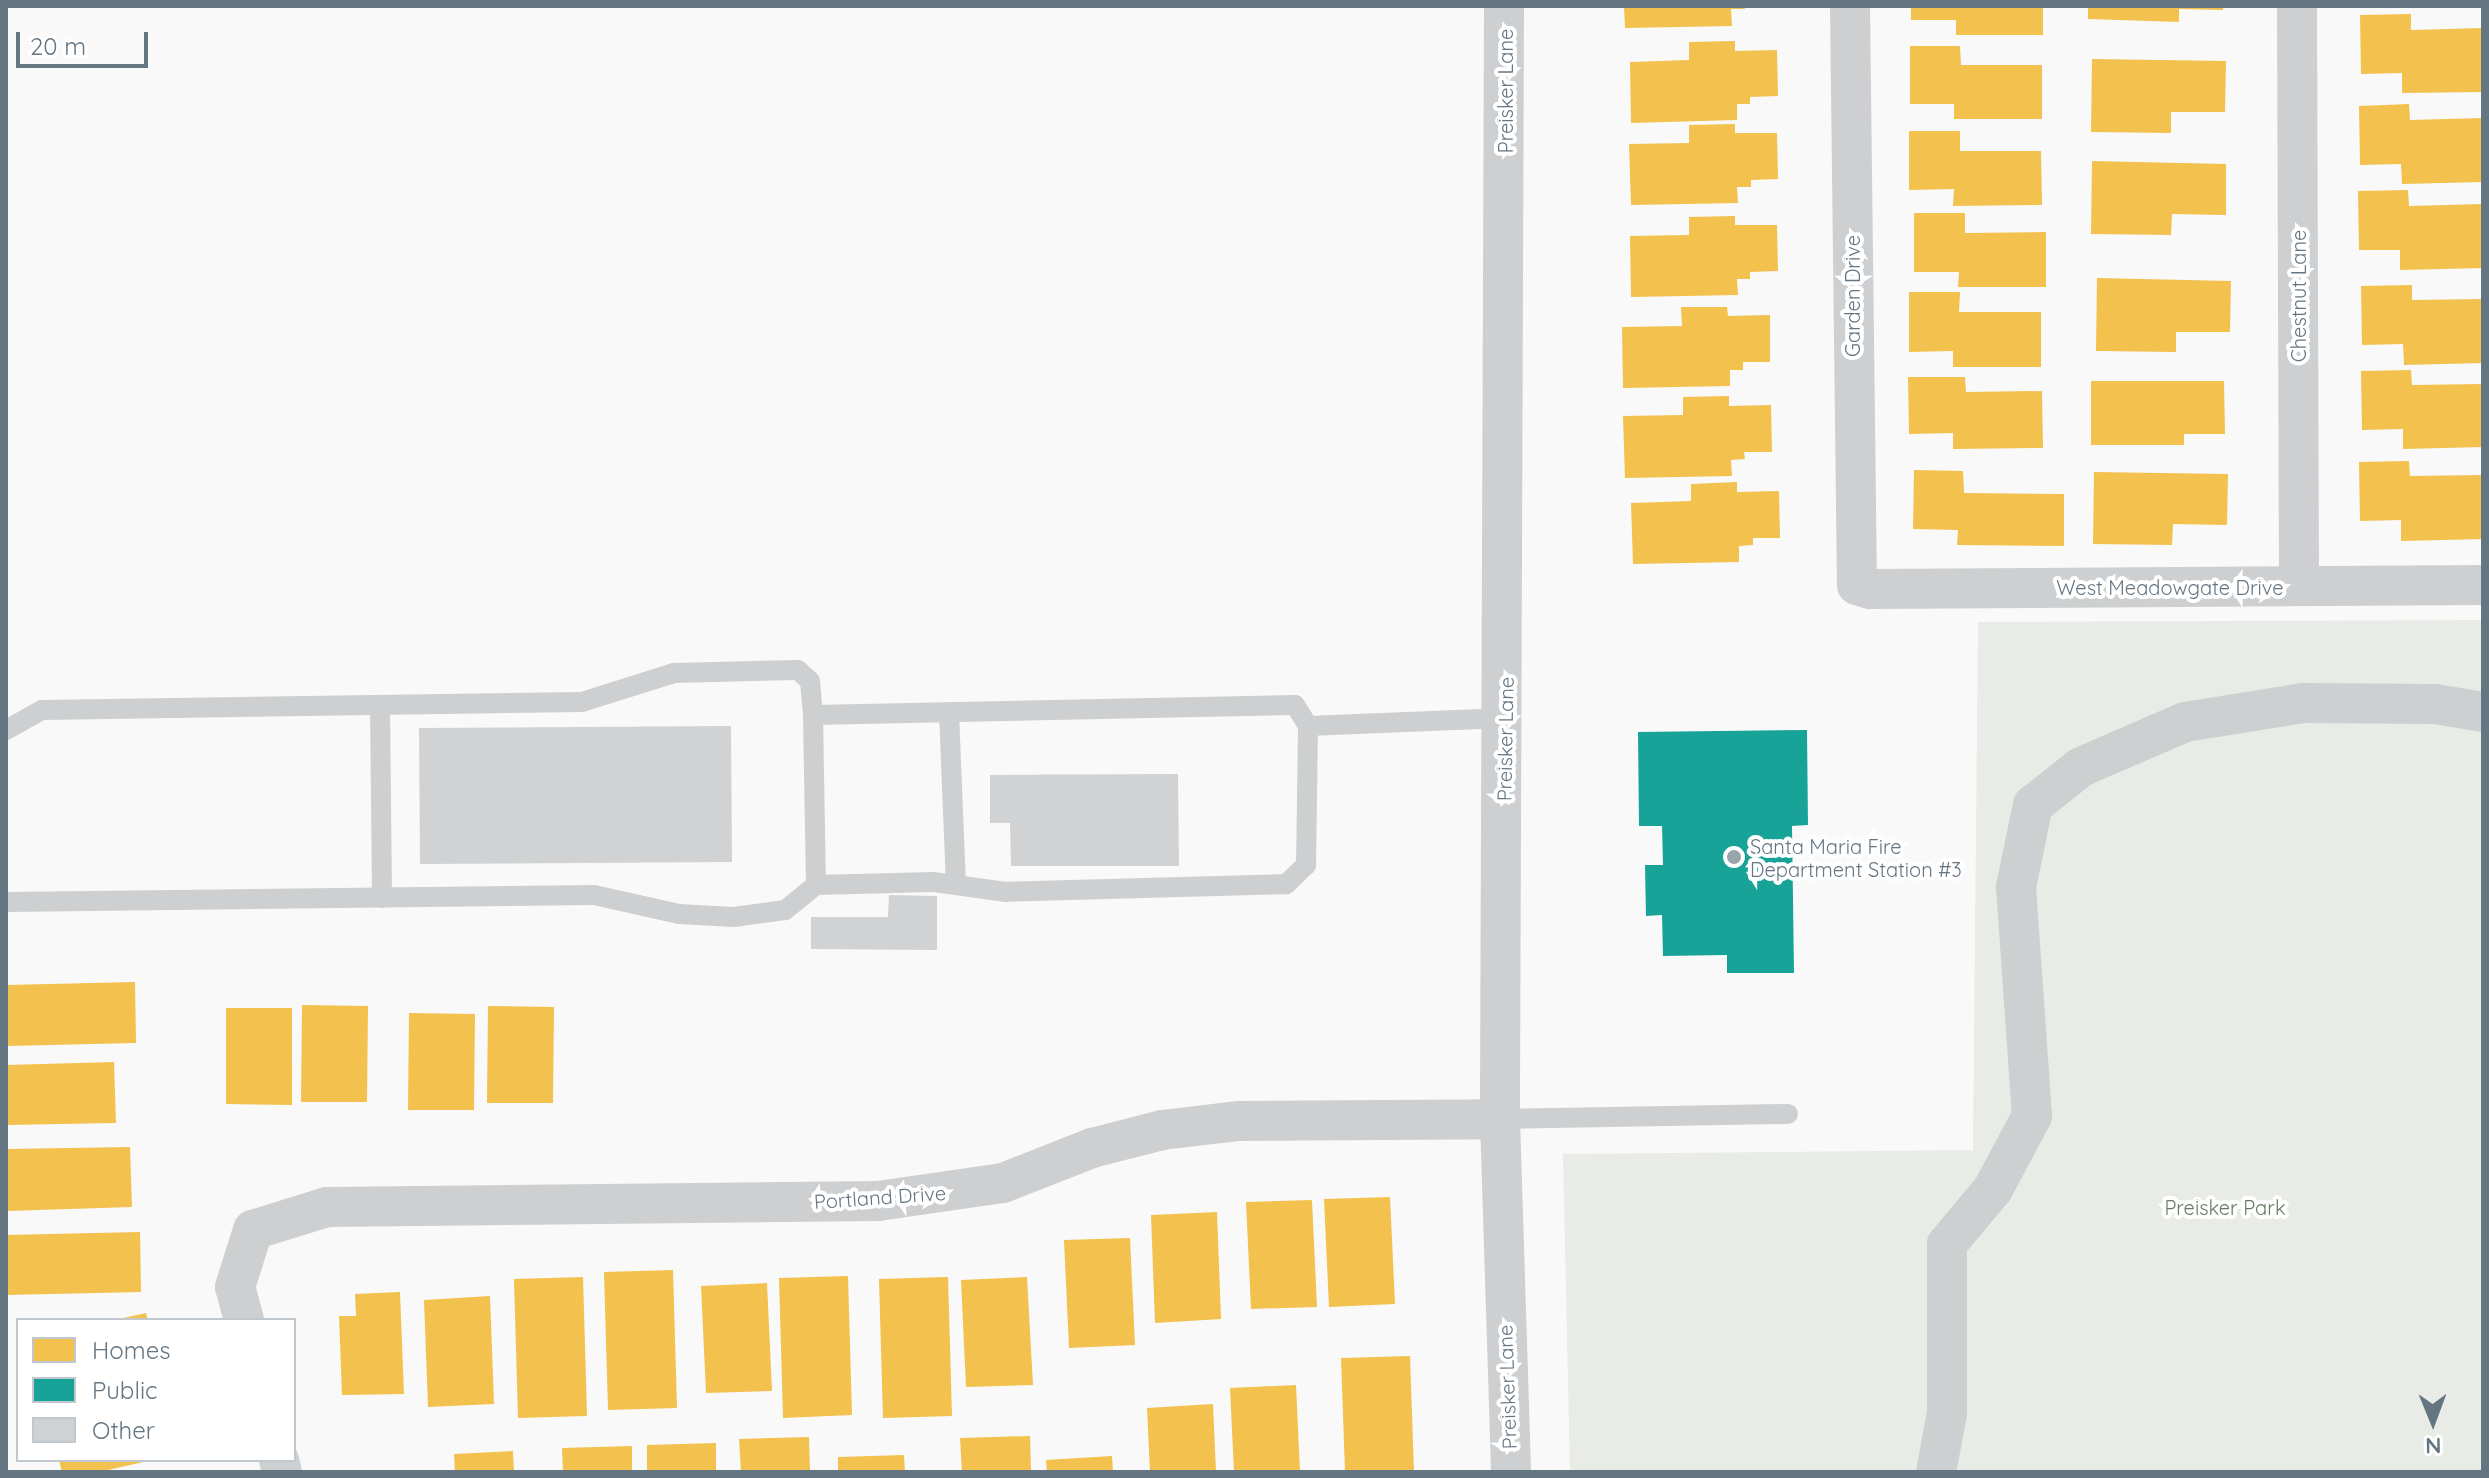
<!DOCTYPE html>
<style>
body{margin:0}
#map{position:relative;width:2489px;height:1478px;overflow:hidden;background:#f9f9f9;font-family:Quicksand,sans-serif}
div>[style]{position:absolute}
.green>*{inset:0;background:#e8ebe6}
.homes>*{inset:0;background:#f2c14e}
.public>*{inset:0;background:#17a398}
.building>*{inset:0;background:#d0d2d3}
.lane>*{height:20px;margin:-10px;padding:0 10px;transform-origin:10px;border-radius:10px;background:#cecfd0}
.street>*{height:40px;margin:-20px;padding:0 20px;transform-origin:20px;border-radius:20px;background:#cecfd0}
.dots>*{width:22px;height:22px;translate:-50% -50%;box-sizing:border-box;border:4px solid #fff;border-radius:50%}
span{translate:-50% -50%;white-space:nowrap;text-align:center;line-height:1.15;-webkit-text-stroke:8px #fff;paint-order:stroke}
.street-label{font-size:20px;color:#657683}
.poi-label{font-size:20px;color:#657683}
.left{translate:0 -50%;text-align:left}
.park-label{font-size:20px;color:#687a64}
.frame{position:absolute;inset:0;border:8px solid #657683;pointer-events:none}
.legend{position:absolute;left:16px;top:1318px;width:280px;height:144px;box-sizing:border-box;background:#fff;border:2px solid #c1c8cd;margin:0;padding:10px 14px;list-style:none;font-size:24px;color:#657683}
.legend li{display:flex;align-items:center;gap:16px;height:40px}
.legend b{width:40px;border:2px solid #c1c8cd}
.north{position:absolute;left:2393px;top:1382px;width:80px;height:80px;-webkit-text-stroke:6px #fff;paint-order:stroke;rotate:179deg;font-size:22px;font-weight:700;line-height:32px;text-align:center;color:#657683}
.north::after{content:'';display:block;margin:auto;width:28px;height:36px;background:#657683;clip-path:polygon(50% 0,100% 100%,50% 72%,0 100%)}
.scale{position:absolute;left:16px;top:32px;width:132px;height:36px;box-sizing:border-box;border:4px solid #657683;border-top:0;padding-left:10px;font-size:24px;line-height:28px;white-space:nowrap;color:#657683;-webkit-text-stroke:6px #fff;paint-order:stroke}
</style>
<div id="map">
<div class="green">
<div style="clip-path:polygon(2483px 620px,2483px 1472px,1570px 1472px,1563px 1154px,1973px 1150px,1978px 622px)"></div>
</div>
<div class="homes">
<div style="clip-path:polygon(1624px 6px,1744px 6px,1745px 9px,1731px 9px,1732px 26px,1625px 28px)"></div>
<div style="clip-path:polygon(1911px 6px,2043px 6px,2043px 35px,1956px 35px,1956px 20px,1911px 20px)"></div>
<div style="clip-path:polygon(2088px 6px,2223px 6px,2223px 10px,2179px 9px,2179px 22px,2088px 19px)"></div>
<div style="clip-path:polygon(2411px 14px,2411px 30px,2483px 28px,2483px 92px,2402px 93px,2402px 73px,2361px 74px,2360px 15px)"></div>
<div style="clip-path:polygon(1735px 41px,1735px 51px,1777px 50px,1778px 96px,1750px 97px,1750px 104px,1737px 104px,1737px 120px,1631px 123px,1630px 62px,1689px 60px,1689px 42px)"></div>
<div style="clip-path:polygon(1910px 46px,1960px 46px,1961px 65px,2042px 65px,2042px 119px,1954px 119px,1954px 104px,1910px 104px)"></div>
<div style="clip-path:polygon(2092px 59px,2226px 61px,2225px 112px,2171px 112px,2171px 133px,2091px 132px)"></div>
<div style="clip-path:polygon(2409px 104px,2410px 120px,2483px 118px,2483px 182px,2402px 184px,2401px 164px,2360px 165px,2359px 106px)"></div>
<div style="clip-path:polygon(1735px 124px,1735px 133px,1777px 133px,1778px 179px,1751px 180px,1751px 187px,1737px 187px,1738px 203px,1631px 205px,1629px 144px,1689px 143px,1689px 125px)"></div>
<div style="clip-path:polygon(1909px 131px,1960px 131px,1960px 151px,2041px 151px,2042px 205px,1953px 206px,1954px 189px,1909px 190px)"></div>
<div style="clip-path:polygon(2092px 161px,2226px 164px,2226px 215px,2172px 214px,2171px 235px,2091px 234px)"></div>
<div style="clip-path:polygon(2408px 190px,2409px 206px,2483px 204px,2483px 268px,2400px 270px,2400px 250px,2359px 250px,2358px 191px)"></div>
<div style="clip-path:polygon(1914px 213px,1965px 213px,1965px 233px,2046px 232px,2046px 287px,1958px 287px,1959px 272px,1914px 272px)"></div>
<div style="clip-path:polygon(1735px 216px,1735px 225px,1777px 225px,1778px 271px,1750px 272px,1750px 279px,1737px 279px,1738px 295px,1631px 297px,1630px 236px,1689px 235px,1689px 217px)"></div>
<div style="clip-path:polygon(2097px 278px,2231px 281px,2230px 332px,2176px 332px,2176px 352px,2096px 351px)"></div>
<div style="clip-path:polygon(2412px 285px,2412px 300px,2483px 299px,2483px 363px,2404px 365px,2403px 344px,2362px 345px,2361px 286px)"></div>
<div style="clip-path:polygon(1909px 292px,1960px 292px,1959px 312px,2041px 312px,2041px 367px,1953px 367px,1953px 351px,1909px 352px)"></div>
<div style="clip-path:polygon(1681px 307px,1727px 307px,1728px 316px,1770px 315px,1770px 362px,1743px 362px,1743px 370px,1730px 370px,1730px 386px,1623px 388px,1622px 327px,1682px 326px)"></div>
<div style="clip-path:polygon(2411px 370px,2412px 385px,2483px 384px,2483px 447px,2403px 449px,2403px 429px,2362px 430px,2361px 371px)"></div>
<div style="clip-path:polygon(1908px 377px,1965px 377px,1966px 392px,2042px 391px,2043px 448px,1953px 449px,1953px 433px,1909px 434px)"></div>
<div style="clip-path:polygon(2091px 381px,2224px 381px,2225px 434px,2184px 434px,2184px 445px,2091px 445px)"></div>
<div style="clip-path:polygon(1729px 396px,1729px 406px,1771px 405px,1772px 452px,1744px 452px,1745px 459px,1731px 460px,1732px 476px,1625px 478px,1623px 416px,1683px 415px,1683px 397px)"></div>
<div style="clip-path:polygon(2409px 461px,2410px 476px,2483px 475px,2483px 539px,2401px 541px,2401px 520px,2360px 521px,2359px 462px)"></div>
<div style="clip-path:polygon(1914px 470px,1963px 471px,1964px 493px,2064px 494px,2064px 546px,1957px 545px,1958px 530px,1913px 529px)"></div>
<div style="clip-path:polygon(2094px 472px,2228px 474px,2227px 525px,2173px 524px,2172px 545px,2093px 544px)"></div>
<div style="clip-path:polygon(1737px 482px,1737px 492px,1779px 491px,1780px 538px,1753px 538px,1753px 545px,1739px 546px,1739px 562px,1633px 564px,1631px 503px,1691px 501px,1691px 484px)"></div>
<div style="clip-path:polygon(135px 982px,136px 1043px,6px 1046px,6px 985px)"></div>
<div style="clip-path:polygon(302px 1005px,368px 1006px,367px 1102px,301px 1102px)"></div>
<div style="clip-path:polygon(488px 1006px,554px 1007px,553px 1103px,487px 1103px)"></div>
<div style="clip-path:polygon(226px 1008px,292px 1008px,292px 1105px,226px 1104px)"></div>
<div style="clip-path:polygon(409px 1013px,475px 1014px,474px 1110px,408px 1110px)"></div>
<div style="clip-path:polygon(114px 1062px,116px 1123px,6px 1125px,6px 1065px)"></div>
<div style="clip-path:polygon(130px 1147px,132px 1207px,6px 1211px,6px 1149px)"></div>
<div style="clip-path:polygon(1390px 1197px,1395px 1304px,1329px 1307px,1324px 1199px)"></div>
<div style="clip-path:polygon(1312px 1200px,1317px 1307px,1251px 1309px,1246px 1202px)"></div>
<div style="clip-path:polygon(1217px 1212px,1221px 1319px,1155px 1323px,1151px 1215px)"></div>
<div style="clip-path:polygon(140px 1232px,141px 1292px,6px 1295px,6px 1235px)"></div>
<div style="clip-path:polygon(1130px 1238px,1135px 1345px,1069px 1348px,1064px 1240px)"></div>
<div style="clip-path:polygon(673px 1270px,677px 1408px,608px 1410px,604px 1272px)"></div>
<div style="clip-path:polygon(848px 1276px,852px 1415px,783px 1418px,779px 1278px)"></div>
<div style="clip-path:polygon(583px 1277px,587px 1416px,518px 1418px,514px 1279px)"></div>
<div style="clip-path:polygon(948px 1277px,952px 1416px,883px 1418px,879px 1279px)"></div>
<div style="clip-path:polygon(1027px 1277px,1033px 1385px,966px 1387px,961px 1280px)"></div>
<div style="clip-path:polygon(767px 1283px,772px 1391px,706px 1393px,701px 1286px)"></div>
<div style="clip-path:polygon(400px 1292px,404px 1394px,342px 1395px,339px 1316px,356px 1316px,355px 1294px)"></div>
<div style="clip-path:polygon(490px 1296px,494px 1404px,428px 1407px,424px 1300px)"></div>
<div style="clip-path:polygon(146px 1313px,148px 1320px,119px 1320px,119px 1319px)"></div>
<div style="clip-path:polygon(1410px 1356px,1414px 1472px,1345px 1472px,1341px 1358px)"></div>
<div style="clip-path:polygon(1296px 1385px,1300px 1472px,1234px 1472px,1230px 1388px)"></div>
<div style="clip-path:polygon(1213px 1404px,1216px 1472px,1150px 1472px,1147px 1408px)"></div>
<div style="clip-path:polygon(1030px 1436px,1031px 1472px,962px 1472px,960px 1438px)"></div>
<div style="clip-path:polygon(809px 1437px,810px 1472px,741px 1472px,739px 1439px)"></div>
<div style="clip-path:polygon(716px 1443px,716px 1472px,647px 1472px,647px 1445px)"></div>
<div style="clip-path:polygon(632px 1446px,632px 1472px,563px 1472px,562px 1448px)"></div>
<div style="clip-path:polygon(513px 1451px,514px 1472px,455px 1472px,454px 1454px)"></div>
<div style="clip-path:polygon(904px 1455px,905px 1472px,838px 1472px,838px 1457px)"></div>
<div style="clip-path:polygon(1112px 1456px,1113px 1472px,1047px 1472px,1046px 1460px)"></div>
<div style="clip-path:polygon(59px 1460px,147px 1460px,148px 1461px,99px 1472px,62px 1472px)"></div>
</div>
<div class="public">
<div style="clip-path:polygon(1807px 730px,1808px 825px,1792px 826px,1794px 973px,1727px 973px,1727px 955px,1663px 956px,1662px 915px,1646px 916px,1645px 865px,1663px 865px,1662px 826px,1639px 826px,1638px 732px)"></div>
</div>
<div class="building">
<div style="clip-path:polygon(731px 726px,732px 862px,420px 864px,419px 728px)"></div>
<div style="clip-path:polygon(1178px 774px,1179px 866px,1011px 866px,1010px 823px,990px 823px,990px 775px)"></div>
<div style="clip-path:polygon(889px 895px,937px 896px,937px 950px,811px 949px,811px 917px,888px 917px)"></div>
</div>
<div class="lane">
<div style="left:380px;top:705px;width:193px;rotate:89.4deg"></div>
<div style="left:949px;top:712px;width:173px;rotate:87.7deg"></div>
<div style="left:813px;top:715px;width:170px;rotate:89deg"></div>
<div style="left:1308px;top:726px;width:197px;rotate:-2.3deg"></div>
<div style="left:6px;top:730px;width:41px;rotate:-29.1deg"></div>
<div style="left:42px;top:710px;width:540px;rotate:-0.85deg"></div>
<div style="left:582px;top:702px;width:96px;rotate:-17.5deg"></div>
<div style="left:674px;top:673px;width:124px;rotate:-1.4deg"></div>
<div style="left:798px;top:670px;width:16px;rotate:43deg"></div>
<div style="left:810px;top:681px;width:34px;rotate:85deg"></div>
<div style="left:813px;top:715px;width:482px;rotate:-1.2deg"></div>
<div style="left:1295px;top:705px;width:25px;rotate:58deg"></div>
<div style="left:1308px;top:726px;width:139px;rotate:90.8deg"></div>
<div style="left:1306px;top:865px;width:28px;rotate:136deg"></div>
<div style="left:1286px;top:884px;width:280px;rotate:178.4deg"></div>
<div style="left:1006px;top:892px;width:74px;rotate:-172.2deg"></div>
<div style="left:933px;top:882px;width:117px;rotate:178.5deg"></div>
<div style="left:816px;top:885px;width:40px;rotate:141deg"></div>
<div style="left:785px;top:910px;width:52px;rotate:172.3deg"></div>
<div style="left:733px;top:917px;width:54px;rotate:-176.8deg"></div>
<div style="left:679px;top:914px;width:87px;rotate:-167.4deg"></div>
<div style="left:594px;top:895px;width:588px;rotate:179.32deg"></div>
<div style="left:1500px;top:1119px;width:288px;rotate:-1deg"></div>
</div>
<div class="street">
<div style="left:1504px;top:6px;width:1113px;rotate:90.21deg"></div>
<div style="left:1500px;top:1119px;width:353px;rotate:88.2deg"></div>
<div style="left:1850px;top:6px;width:579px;rotate:89.31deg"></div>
<div style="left:1857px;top:585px;width:14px;rotate:17deg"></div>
<div style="left:1870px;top:589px;width:613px;rotate:-0.37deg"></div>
<div style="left:2297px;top:6px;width:580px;rotate:89.8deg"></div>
<div style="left:244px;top:1320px;width:34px;rotate:-105deg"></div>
<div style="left:235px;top:1287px;width:60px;rotate:-72.5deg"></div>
<div style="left:253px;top:1230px;width:77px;rotate:-17.3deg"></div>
<div style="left:327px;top:1207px;width:551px;rotate:-0.62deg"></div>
<div style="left:878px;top:1201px;width:126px;rotate:-8.2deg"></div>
<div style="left:1003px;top:1183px;width:96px;rotate:-21.5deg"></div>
<div style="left:1092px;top:1148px;width:72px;rotate:-14.4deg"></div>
<div style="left:1162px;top:1130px;width:78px;rotate:-6.7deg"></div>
<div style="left:1239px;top:1121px;width:261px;rotate:-0.4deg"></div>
<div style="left:279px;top:1460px;width:12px;rotate:76deg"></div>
<div style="left:1936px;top:1472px;width:60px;rotate:-79.4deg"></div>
<div style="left:1947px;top:1413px;width:169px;rotate:-90deg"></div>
<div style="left:1947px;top:1244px;width:72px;rotate:-50.1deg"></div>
<div style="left:1993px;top:1189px;width:83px;rotate:-61.9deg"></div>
<div style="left:2032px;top:1116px;width:230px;rotate:-94deg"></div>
<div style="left:2016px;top:887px;width:84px;rotate:-78.3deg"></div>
<div style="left:2033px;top:805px;width:61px;rotate:-38.4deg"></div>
<div style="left:2081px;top:767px;width:113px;rotate:-23.4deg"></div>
<div style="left:2185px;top:722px;width:120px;rotate:-9.1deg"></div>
<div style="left:2303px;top:703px;width:132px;rotate:0.4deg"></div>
<div style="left:2435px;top:704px;width:49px;rotate:9.5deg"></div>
</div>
<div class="dots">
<div style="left:1734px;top:857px;background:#99a4ac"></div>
</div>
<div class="street-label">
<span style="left:1505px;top:91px;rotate:-90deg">Preisker Lane</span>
<span style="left:1852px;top:296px;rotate:-90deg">Garden Drive</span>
<span style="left:2298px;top:296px;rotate:-90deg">Chestnut Lane</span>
<span style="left:2170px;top:587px">West Meadowgate Drive</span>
<span style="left:1505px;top:739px;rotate:-89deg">Preisker Lane</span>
<span style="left:880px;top:1197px;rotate:-4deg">Portland Drive</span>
<span style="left:1507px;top:1387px;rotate:-92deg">Preisker Lane</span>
</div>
<div class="poi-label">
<span class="left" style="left:1750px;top:858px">Santa Maria Fire<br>Department Station #3</span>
</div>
<div class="park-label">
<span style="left:2225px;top:1207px">Preisker Park</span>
</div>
<div class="frame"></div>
<ul class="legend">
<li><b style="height:22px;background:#f2c14e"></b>Homes</li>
<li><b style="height:22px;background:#17a398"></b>Public</li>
<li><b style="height:22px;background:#d0d2d3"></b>Other</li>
</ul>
<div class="north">N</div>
<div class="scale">20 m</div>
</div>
